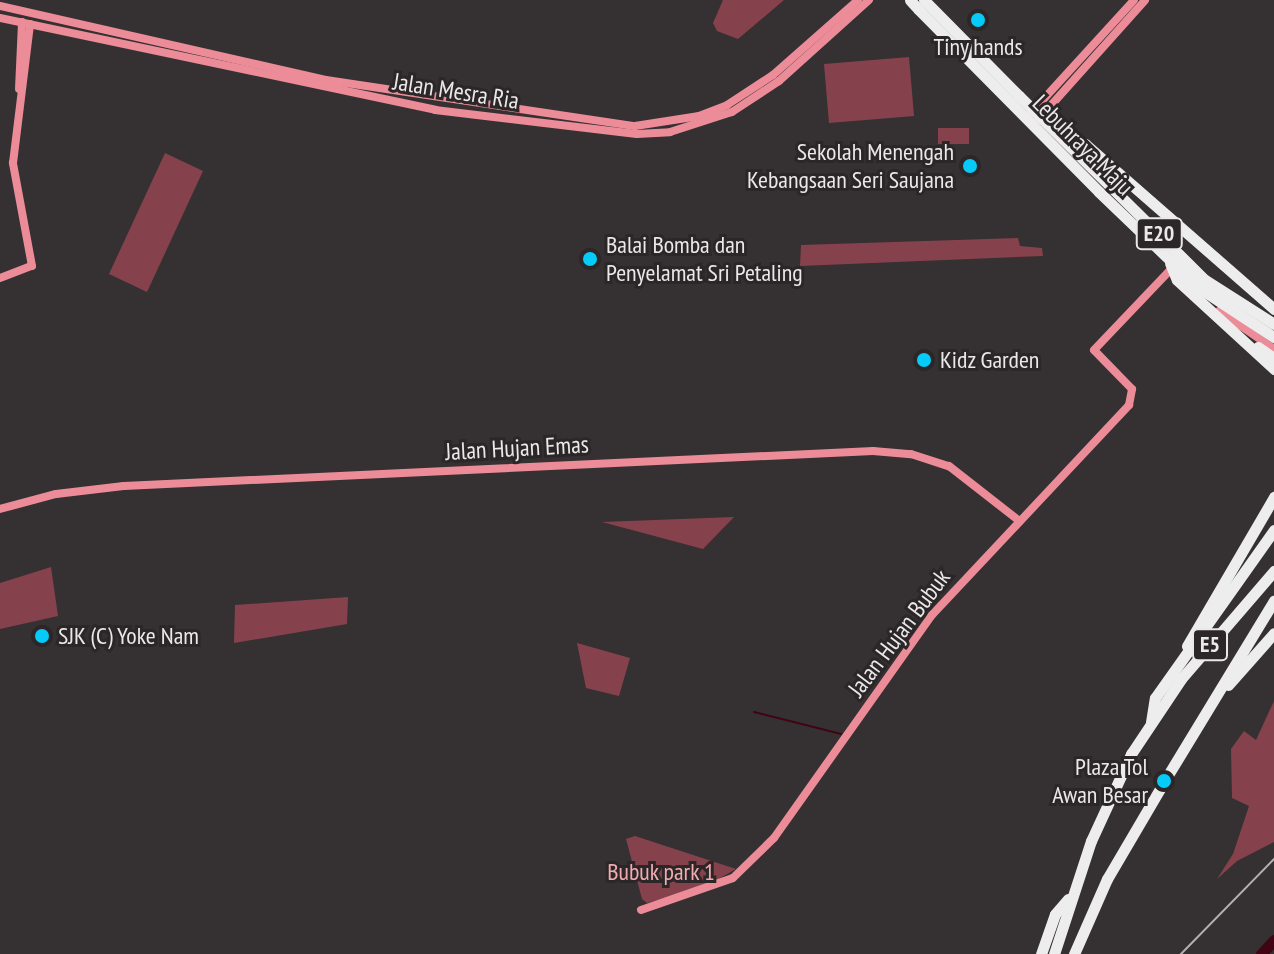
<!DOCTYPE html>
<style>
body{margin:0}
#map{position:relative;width:1274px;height:954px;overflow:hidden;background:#353031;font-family:"PT Sans Narrow",sans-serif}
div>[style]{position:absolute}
.green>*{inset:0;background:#86424c}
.stream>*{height:2px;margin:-1px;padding:0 1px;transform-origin:1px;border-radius:1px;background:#410414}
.river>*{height:11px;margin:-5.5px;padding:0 5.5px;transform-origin:5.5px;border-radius:5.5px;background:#410414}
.secondary>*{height:8px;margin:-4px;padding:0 4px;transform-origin:4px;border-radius:4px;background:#ec8c98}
.highway>*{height:11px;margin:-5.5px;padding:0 5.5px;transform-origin:5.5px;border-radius:5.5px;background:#ededed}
.tram>*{height:2px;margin:-1px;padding:0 1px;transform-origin:1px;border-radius:1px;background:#b5b1b2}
.highway-bridge>*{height:11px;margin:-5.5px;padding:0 5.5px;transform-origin:5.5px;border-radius:5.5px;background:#ededed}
.dots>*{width:22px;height:22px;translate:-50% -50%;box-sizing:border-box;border:4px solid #2b2627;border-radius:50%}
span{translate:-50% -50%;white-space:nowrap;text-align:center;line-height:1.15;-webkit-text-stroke:6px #2b2627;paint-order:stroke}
.shield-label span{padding:2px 6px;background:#2b2627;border:2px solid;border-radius:6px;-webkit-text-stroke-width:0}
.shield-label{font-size:22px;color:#ebe8e9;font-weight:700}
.poi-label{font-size:24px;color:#ebe8e9}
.right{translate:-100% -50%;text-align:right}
.left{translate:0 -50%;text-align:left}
.street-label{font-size:24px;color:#ebe8e9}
.park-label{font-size:24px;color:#f3abb2}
</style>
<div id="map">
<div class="green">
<div style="clip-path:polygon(723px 0,784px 0,738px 39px,717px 31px,713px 23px)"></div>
<div style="clip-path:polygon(909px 57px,914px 116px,829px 123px,824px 64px)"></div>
<div style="clip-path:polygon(938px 128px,969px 128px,969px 144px,938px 144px)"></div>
<div style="clip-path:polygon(165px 153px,203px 171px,147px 292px,109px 274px)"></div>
<div style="clip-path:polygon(1018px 238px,1020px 246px,1042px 248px,1043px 256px,800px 266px,801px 245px)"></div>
<div style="clip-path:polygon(734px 517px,703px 549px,602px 522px)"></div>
<div style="clip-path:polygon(51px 567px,58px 616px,0 629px,0 583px)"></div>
<div style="clip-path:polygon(348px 597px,347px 624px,234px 643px,235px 605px)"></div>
<div style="clip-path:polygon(577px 643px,630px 658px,619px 696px,586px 688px)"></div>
<div style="clip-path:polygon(1274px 701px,1274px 842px,1237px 861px,1217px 879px,1233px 854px,1249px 806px,1232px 798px,1231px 749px,1244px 731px,1256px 740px)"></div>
<div style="clip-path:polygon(635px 836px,736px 869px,702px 888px,647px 903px,642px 899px,626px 839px)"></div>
</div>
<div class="stream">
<div style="left:754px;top:712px;width:90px;rotate:14.2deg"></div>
</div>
<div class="river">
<div style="left:1261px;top:954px;width:19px;rotate:-47deg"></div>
</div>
<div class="secondary">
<div style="left:0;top:6px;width:334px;rotate:12.8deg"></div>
<div style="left:326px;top:80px;width:312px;rotate:8.5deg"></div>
<div style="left:635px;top:126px;width:65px;rotate:-8.9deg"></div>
<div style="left:699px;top:116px;width:30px;rotate:-21deg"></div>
<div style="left:727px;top:105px;width:55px;rotate:-33.1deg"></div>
<div style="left:773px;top:75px;width:113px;rotate:-41.4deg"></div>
<div style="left:0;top:18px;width:445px;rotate:11.9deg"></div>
<div style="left:435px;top:110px;width:203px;rotate:6.8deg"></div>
<div style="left:637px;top:134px;width:33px;rotate:-3deg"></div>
<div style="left:670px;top:132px;width:65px;rotate:-17.9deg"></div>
<div style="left:732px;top:112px;width:56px;rotate:-33.4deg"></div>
<div style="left:779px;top:81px;width:121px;rotate:-42deg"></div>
<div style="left:19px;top:89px;width:67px;rotate:-87.4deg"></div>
<div style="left:1030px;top:114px;width:154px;rotate:-47.6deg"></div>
<div style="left:1037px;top:121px;width:162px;rotate:-48.2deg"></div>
<div style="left:0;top:278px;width:34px;rotate:-21deg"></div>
<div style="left:32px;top:266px;width:105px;rotate:-100.5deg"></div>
<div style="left:13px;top:163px;width:140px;rotate:-83deg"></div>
<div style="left:1219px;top:311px;width:67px;rotate:34.6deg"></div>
<div style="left:0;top:509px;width:58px;rotate:-15deg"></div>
<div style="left:56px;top:494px;width:68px;rotate:-6.7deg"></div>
<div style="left:124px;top:486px;width:750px;rotate:-2.68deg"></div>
<div style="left:873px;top:451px;width:38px;rotate:5deg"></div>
<div style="left:911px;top:454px;width:40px;rotate:18deg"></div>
<div style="left:949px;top:466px;width:88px;rotate:38deg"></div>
<div style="left:641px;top:910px;width:97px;rotate:-19.2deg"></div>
<div style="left:733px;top:878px;width:57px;rotate:-44.3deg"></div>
<div style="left:774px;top:838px;width:273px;rotate:-54.7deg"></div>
<div style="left:932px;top:615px;width:288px;rotate:-46.8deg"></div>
<div style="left:1129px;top:405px;width:16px;rotate:-79deg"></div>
<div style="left:1132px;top:389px;width:54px;rotate:-134.3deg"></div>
<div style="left:1094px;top:350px;width:115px;rotate:-46.4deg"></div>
</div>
<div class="highway">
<div style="left:910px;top:0;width:13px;rotate:48deg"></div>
<div style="left:924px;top:0;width:135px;rotate:45.3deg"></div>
<div style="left:1085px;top:144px;width:251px;rotate:41.1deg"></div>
<div style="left:1099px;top:192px;width:139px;rotate:43.8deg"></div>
<div style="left:1199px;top:288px;width:90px;rotate:33.2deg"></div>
<div style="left:1177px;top:280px;width:132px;rotate:42.5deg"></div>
<div style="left:1258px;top:347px;width:19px;rotate:35deg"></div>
<div style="left:1187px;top:646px;width:173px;rotate:-59.7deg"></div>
<div style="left:1228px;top:685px;width:69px;rotate:-48.5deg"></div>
<div style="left:1151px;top:722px;width:24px;rotate:-81deg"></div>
<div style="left:1155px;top:698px;width:206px;rotate:-54.7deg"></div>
<div style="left:1168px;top:775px;width:204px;rotate:-58.7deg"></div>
<div style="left:1041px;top:954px;width:42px;rotate:-70.7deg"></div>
<div style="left:1055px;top:914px;width:20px;rotate:-49deg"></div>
<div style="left:1054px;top:954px;width:119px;rotate:-71.9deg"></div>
<div style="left:1091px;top:841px;width:96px;rotate:-65.3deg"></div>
<div style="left:1131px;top:754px;width:90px;rotate:-56.3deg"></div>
<div style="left:1181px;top:679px;width:143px;rotate:-49.3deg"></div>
<div style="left:1074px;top:954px;width:82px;rotate:-66.3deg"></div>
<div style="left:1107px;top:879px;width:107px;rotate:-59.6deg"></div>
</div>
<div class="tram">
<div style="left:1181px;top:954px;width:133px;rotate:-45.6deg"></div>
</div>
<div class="highway-bridge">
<div style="left:919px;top:10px;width:256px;rotate:45.3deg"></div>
<div style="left:1019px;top:96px;width:262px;rotate:44.7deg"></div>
<div style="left:1205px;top:280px;width:82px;rotate:32.5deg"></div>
<div style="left:1056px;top:131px;width:32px;rotate:24deg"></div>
<div style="left:1170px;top:263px;width:18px;rotate:68deg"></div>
</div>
<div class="dots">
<div style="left:978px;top:20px;background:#06cbf9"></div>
<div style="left:970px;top:166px;background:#06cbf9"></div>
<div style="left:590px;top:259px;background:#06cbf9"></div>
<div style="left:924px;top:360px;background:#06cbf9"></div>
<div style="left:42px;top:636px;background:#06cbf9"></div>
<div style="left:1164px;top:781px;background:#06cbf9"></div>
</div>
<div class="shield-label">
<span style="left:1159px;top:234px">E20</span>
<span style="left:1210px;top:645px">E5</span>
</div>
<div class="poi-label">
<span style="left:978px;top:47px">Tiny hands</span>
<span class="right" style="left:954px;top:166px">Sekolah Menengah<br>Kebangsaan Seri Saujana</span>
<span class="left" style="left:606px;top:259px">Balai Bomba dan<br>Penyelamat Sri Petaling</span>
<span class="left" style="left:940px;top:360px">Kidz Garden</span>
<span class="left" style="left:58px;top:636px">SJK (C) Yoke Nam</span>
<span class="right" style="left:1148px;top:781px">Plaza Tol<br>Awan Besar</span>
</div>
<div class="street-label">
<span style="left:456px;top:91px;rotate:9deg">Jalan Mesra Ria</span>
<span style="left:1083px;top:145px;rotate:45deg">Lebuhraya Maju</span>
<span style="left:517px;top:448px;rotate:-3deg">Jalan Hujan Emas</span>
<span style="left:899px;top:633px;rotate:-53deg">Jalan Hujan Bubuk</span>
</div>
<div class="park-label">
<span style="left:661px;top:872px">Bubuk park 1</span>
</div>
</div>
